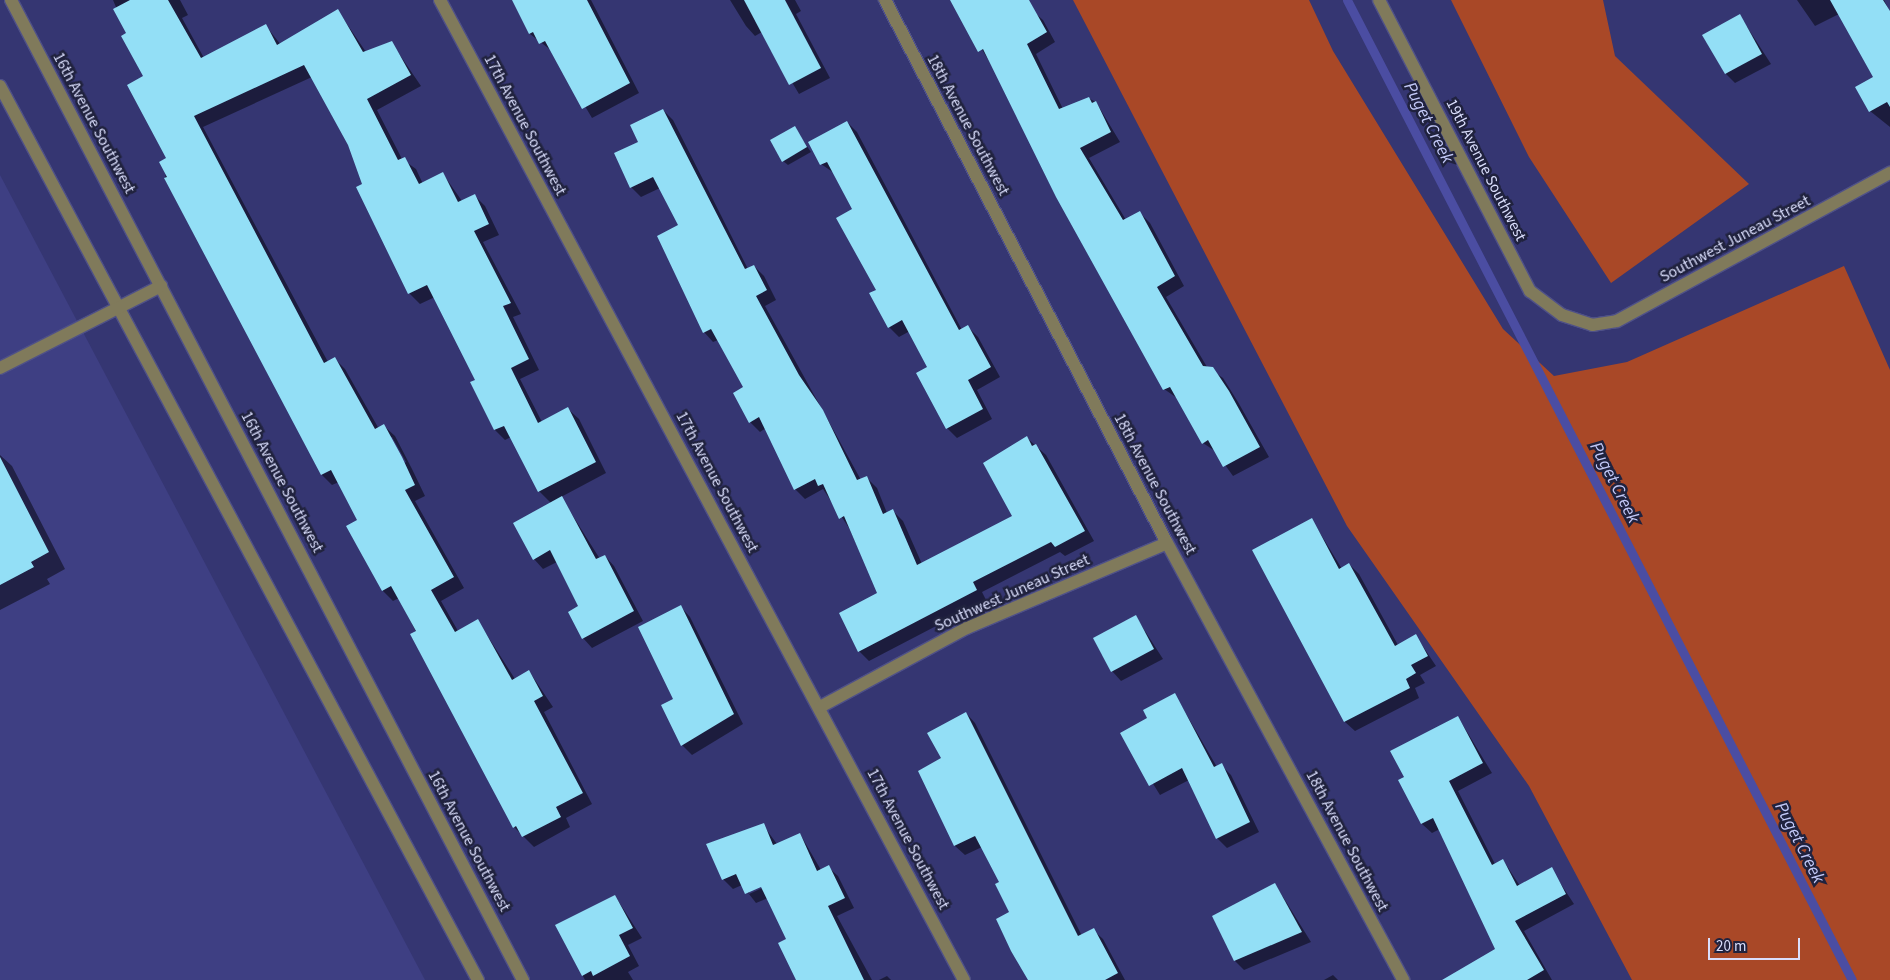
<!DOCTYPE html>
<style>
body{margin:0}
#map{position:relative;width:1890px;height:980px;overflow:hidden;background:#353672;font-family:"Source Sans 3",sans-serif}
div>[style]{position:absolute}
.built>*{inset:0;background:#3e3f83}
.forest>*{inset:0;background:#a94827}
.shadow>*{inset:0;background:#0007}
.stream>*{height:9px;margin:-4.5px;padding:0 4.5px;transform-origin:4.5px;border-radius:4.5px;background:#4b4da2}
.building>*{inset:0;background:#93dff6}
.roads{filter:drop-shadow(1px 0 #4f5188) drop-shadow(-1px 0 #4f5188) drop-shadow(0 1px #4f5188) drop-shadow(0 -1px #4f5188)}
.minor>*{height:12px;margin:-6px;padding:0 6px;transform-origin:6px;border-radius:6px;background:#807a5b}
span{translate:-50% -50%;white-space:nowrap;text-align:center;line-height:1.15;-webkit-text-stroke:5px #20223e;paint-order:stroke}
.street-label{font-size:16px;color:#dadefc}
.water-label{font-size:18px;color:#c3c9f8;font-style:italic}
.scale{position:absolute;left:1708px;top:938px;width:92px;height:22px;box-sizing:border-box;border:2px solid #dadefc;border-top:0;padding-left:6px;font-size:15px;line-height:18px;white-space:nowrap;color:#dadefc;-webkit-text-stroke:4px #20223e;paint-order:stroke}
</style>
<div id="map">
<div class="built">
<div style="clip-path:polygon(0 175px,425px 980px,0 980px)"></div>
</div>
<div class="forest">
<div style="clip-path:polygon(1073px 0,1309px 0,1333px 51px,1503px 329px,1554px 376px,1627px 362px,1844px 266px,1890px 370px,1890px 980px,1632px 980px,1529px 786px,1347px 526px)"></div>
<div style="clip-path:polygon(1451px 0,1603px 0,1615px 56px,1749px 184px,1611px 283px,1529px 157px)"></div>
</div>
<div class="shadow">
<div style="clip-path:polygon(evenodd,113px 0,180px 0,188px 15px,182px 18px,204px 58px,266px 26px,281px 45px,338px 11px,366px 52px,391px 42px,421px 86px,377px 110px,402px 159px,416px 169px,423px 184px,443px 174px,462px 201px,474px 195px,485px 206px,499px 235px,483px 242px,521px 314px,513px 317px,539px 370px,520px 379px,542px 422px,568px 409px,579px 419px,606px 473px,561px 497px,600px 559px,605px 556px,614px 566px,643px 621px,592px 648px,583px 638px,580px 607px,557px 562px,543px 569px,534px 559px,551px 503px,539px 491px,511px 437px,505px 440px,495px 430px,477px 380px,435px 297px,420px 304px,410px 294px,358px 187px,363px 184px,349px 144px,312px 77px,203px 127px,328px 362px,335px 359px,345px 369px,379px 429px,384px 426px,395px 436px,412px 469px,425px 496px,415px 501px,464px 588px,441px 601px,458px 631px,478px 621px,515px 679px,529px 671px,553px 707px,544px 712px,592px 804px,566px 818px,570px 827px,534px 847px,514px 827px,399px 598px,393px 601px,383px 591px,359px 520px,339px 482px,332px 485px,322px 475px,165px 179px,168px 159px,145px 77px,113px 0,390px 437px,392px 437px,406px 462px,404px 463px,390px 437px)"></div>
<div style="clip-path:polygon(513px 0,591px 0,639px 93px,592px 118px,552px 51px,530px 34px)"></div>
<div style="clip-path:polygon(730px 0,795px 0,801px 11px,796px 14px,830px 78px,799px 94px,762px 32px,755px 36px,746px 26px)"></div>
<div style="clip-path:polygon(952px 0,1020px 0,1043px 20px,1055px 42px,1036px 54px,1063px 109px,1088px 98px,1096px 102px,1120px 142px,1089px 158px,1126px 220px,1140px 213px,1150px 223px,1184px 286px,1166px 297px,1207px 367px,1223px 378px,1238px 402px,1269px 457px,1233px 476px,1215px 451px,1203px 443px,1177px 398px,1164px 389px,989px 61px)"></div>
<div style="clip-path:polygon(1797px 0,1884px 0,1890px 12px,1890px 127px,1870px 111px,1875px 78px,1839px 14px,1815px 26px)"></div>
<div style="clip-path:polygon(1740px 16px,1771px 64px,1735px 83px,1726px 74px)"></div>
<div style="clip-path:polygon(663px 110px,673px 120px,748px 269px,754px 266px,764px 276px,776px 300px,765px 306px,861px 480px,867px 478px,877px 488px,887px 513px,893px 511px,903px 521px,922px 564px,1013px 517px,1027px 438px,1046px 455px,1094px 541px,1065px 556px,1060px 552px,982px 592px,986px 600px,869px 661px,859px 651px,879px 594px,849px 528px,823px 489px,805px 499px,795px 489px,766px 428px,760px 432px,750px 422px,744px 387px,718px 340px,713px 342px,704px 332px,680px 225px,660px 188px,641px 197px,631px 187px,639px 142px)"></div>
<div style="clip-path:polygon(847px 122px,857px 132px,962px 330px,968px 327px,978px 337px,1000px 377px,977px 390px,992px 419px,957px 438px,947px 428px,929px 368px,910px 331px,899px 337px,889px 327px,854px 210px,834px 173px,821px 164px,810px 142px)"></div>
<div style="clip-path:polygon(794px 128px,811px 152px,788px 165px,783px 161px)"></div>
<div style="clip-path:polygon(0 455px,12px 466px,65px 569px,47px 579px,50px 584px,0 610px)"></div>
<div style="clip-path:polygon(1312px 520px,1342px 569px,1349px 564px,1359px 574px,1398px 645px,1416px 636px,1436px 666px,1420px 675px,1425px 683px,1415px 688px,1419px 698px,1355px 731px,1345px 722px,1254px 550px)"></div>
<div style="clip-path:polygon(681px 607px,690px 617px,743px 724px,692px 755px,682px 745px,674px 700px)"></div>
<div style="clip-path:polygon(1136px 617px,1163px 659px,1121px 681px,1112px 671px)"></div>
<div style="clip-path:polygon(1175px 695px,1217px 767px,1221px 765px,1231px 775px,1259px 832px,1227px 848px,1217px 838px,1189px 780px,1160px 795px,1122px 734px,1149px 719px)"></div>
<div style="clip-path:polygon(966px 713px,975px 723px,1082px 936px,1093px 930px,1103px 939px,1125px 980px,1030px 980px,1001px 882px,982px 847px,965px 855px,955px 846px,920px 772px,943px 759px)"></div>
<div style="clip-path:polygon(1458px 717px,1492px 773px,1458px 791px,1495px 864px,1503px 860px,1520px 886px,1551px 869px,1574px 904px,1524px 931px,1552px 980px,1495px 980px,1496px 950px,1440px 829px,1432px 833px,1422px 824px,1400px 781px)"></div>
<div style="clip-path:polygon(evenodd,763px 825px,777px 844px,800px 834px,821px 870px,828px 867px,838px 876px,854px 908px,837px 916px,872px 980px,797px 980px,788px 939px,768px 898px,756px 903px,742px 885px,733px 889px,723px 879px,707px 844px,763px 825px,766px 883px,767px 886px,749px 894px,749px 891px,766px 883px)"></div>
<div style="clip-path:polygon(1275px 884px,1311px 942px,1244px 970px,1235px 961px)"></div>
<div style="clip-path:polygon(615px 896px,642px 938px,628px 945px,639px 966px,628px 972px,633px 980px,585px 980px,557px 926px)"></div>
<div style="clip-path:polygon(1333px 975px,1338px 980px,1324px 980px)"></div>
<div style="clip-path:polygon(887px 976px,891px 980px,879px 980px)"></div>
</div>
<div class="stream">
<div style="left:1347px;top:0;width:1102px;rotate:62.74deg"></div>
</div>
<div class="building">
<div style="clip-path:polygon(130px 0,168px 0,201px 58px,266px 24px,277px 45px,338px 9px,363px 52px,392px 41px,411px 75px,367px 99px,398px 160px,405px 157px,419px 184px,443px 172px,458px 202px,475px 194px,489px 224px,474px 231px,511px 303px,503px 306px,529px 359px,511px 368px,538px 423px,568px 407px,596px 462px,538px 492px,504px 426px,494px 430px,470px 382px,475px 380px,427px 285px,408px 294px,356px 187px,362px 184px,348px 145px,304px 65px,194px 116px,324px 363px,335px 357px,375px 429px,384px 424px,402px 457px,415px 485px,405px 490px,454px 577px,431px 590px,455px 632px,478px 619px,512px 680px,529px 670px,543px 696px,534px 701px,583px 793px,556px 807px,561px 817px,522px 837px,516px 826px,513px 828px,410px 634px,416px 631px,391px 586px,382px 591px,357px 546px,346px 526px,357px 520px,331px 470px,321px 475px,164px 178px,167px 177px,159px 162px,166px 158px,127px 85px,143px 76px,121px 36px,126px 33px,113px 9px)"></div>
<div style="clip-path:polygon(512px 0,587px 0,630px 83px,582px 109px,545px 41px,539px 44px,533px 32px,529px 34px)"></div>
<div style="clip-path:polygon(744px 0,785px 0,821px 68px,789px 85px)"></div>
<div style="clip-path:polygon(950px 0,1029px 0,1047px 32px,1027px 44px,1059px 109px,1089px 97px,1092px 103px,1096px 101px,1111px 132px,1080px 148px,1123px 220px,1140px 211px,1175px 276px,1157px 287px,1203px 366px,1213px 367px,1229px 391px,1260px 447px,1223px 467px,1208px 440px,1202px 444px,1170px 387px,1163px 390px,1056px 197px,983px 49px,978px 52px)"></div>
<div style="clip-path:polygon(1830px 0,1883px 0,1890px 11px,1890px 107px,1887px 102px,1869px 112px,1855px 87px,1873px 77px)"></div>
<div style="clip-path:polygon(1740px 14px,1762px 54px,1725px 74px,1702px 35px)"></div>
<div style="clip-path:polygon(663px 109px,745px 269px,754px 265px,767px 290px,756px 296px,799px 375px,823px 410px,857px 480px,867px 476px,883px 514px,893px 509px,917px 565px,1012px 516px,983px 463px,1027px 436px,1032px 446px,1036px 444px,1085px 531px,1055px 547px,1051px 542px,973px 582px,977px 590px,858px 652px,839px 613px,877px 593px,844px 516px,839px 519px,823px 484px,818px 486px,815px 479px,794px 490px,759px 417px,749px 423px,733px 393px,743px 387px,711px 329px,703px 333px,657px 236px,678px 225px,653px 177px,630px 188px,614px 153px,638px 142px,630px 125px)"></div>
<div style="clip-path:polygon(847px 121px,959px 330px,968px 325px,991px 367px,968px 380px,983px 409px,946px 429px,916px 373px,927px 367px,902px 320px,888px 328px,869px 293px,876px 290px,836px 218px,852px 209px,827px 162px,820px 165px,808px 142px)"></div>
<div style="clip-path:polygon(795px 126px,807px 147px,782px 162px,770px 140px)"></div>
<div style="clip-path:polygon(0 457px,49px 552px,31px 562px,34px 567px,0 585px)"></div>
<div style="clip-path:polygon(562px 496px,596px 559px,605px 555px,634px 611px,582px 639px,568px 612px,578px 606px,550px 550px,533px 560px,513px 523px)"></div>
<div style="clip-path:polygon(1312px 518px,1339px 569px,1349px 563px,1395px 646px,1416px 634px,1428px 656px,1411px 665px,1416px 673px,1406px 679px,1410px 688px,1344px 722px,1252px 550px)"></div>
<div style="clip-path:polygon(681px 605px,734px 714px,681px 746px,661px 705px,673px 699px,638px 627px)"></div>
<div style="clip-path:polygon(1136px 615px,1154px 649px,1111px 672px,1093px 638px)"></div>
<div style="clip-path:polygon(1175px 693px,1214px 767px,1222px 763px,1250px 822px,1216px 839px,1182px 768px,1149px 786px,1120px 733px,1147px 718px,1143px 710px)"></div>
<div style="clip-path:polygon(966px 712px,1078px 936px,1094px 928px,1118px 973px,1105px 980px,1028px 980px,1011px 951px,996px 919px,1009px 912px,995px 884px,999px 882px,975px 836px,954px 846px,918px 771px,941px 758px,927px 733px)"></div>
<div style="clip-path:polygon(1458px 716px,1483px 763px,1449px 781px,1492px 865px,1503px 859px,1517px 886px,1552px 867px,1566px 894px,1515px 921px,1544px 970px,1527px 980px,1442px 980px,1495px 949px,1433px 818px,1421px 824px,1398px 780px,1404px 777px,1390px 751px)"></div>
<div style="clip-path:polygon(764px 823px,773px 845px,800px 833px,817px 871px,829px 865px,845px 898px,828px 906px,864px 980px,796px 980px,778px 943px,786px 939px,761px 887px,745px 894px,736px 874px,722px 880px,706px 844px)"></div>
<div style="clip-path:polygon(1275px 883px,1302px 932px,1234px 961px,1212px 916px)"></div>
<div style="clip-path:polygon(615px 895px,633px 928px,619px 935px,630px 956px,593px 976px,591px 971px,582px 976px,555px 925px)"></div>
</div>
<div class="roads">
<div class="minor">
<div style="left:11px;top:0;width:1106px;rotate:62.42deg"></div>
<div style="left:440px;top:0;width:1111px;rotate:61.87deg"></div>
<div style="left:885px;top:0;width:612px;rotate:62.56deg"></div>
<div style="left:1167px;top:543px;width:497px;rotate:61.6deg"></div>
<div style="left:1379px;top:0;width:328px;rotate:62.6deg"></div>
<div style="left:1530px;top:291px;width:40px;rotate:37deg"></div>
<div style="left:1562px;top:315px;width:32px;rotate:18deg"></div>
<div style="left:1592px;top:325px;width:25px;rotate:-9deg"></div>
<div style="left:1617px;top:321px;width:311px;rotate:-28.5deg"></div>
<div style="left:0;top:86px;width:1014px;rotate:61.87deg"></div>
<div style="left:0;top:368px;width:181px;rotate:-27deg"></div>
<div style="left:820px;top:707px;width:167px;rotate:-28.3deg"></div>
<div style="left:967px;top:628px;width:217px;rotate:-23deg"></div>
</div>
</div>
<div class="street-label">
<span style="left:94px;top:123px;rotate:62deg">16th Avenue Southwest</span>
<span style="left:525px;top:125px;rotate:62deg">17th Avenue Southwest</span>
<span style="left:968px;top:125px;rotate:62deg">18th Avenue Southwest</span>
<span style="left:1486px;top:170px;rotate:63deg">19th Avenue Southwest</span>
<span style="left:1735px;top:239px;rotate:-28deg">Southwest Juneau Street</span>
<span style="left:282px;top:482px;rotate:62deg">16th Avenue Southwest</span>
<span style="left:717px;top:482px;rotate:62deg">17th Avenue Southwest</span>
<span style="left:1155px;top:484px;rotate:62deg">18th Avenue Southwest</span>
<span style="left:1012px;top:593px;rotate:-24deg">Southwest Juneau Street</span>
<span style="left:908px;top:839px;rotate:62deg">17th Avenue Southwest</span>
<span style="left:469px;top:841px;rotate:62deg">16th Avenue Southwest</span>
<span style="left:1347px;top:841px;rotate:62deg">18th Avenue Southwest</span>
</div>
<div class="water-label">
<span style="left:1428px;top:123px;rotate:63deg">Puget Creek</span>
<span style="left:1614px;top:483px;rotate:63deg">Puget Creek</span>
<span style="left:1799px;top:843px;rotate:63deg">Puget Creek</span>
</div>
<div class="scale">20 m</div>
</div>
